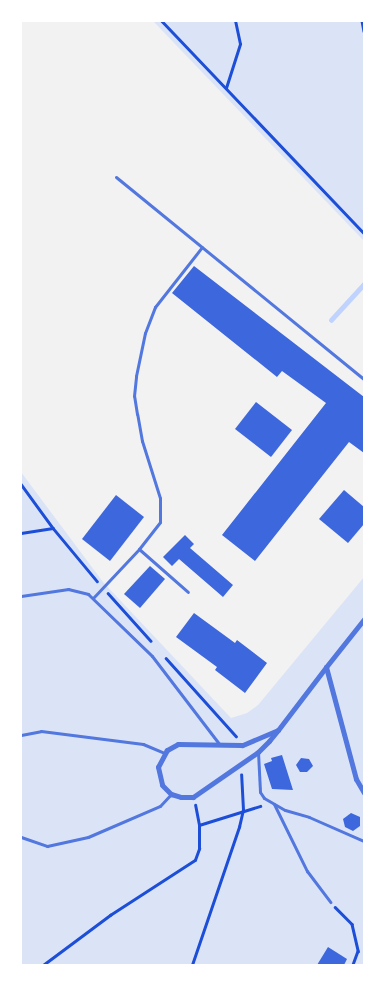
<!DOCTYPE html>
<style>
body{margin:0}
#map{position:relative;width:385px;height:986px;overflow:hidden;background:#f2f2f2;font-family:Rubik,sans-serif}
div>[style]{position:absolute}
.green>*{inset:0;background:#dbe4f7}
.stream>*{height:4.5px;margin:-2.25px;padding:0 2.25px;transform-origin:2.25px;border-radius:2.25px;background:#bfd3fe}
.building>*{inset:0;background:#3d67dc}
.path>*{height:2.5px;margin:-1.25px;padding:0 1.25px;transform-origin:1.25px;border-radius:1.25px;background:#1d4ed8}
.service>*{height:3px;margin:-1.5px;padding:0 1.5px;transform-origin:1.5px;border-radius:1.5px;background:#5277de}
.minor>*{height:5px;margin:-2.5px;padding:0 2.5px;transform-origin:2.5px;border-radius:2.5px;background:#5277de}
span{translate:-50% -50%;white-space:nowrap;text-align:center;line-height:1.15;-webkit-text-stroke:5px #fff;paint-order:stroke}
.frame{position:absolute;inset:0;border:22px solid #fff;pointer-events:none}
</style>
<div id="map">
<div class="green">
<div style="clip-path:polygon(153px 21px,364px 21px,364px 241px,221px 92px)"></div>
<div style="clip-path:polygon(21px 472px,103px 582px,231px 718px,247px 713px,258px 705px,364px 577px,364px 965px,21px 965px)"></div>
</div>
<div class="stream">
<div style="left:331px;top:320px;width:49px;rotate:-47.5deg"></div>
</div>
<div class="building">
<div style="clip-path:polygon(194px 266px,364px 397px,364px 453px,349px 442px,255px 561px,222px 535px,326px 403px,282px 371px,277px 377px,172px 293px)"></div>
<div style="clip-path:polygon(256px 402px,292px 430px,271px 457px,235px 429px)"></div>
<div style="clip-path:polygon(344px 490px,364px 507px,364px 524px,348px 543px,319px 519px)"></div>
<div style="clip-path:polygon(116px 495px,144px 517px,110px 561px,82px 539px)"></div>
<div style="clip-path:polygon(185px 535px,194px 544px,190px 548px,233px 585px,223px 597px,179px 559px,172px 566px,163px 557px)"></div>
<div style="clip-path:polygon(150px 566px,165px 579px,140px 608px,124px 594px)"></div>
<div style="clip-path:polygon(194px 613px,235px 643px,237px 640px,267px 663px,245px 693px,215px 670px,217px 667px,176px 637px)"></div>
<div style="clip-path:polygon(282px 755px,293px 790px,272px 789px,264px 764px,272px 761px,271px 758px)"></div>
<div style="clip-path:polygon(301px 758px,309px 759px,313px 766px,307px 772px,300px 772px,296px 765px)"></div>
<div style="clip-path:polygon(351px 813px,360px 817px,360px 826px,353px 831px,345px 827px,343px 819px)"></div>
<div style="clip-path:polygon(328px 947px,347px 959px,344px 965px,317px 965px)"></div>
</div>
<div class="path">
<div style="left:162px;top:21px;width:293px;rotate:46.4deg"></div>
<div style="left:362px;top:21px;width:10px;rotate:79deg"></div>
<div style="left:226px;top:88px;width:46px;rotate:-72.3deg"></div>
<div style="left:240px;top:44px;width:24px;rotate:-102deg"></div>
<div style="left:21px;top:484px;width:54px;rotate:54deg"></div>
<div style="left:53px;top:528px;width:69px;rotate:50.3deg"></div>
<div style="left:21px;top:533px;width:32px;rotate:-9deg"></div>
<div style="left:108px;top:593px;width:64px;rotate:48.1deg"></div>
<div style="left:166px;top:658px;width:105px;rotate:48.1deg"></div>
<div style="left:199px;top:825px;width:64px;rotate:-17.3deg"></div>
<div style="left:335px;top:907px;width:24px;rotate:45deg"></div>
<div style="left:352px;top:924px;width:28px;rotate:77deg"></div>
<div style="left:358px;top:951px;width:15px;rotate:110deg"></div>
<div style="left:43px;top:965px;width:84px;rotate:-36.7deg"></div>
<div style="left:110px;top:915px;width:101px;rotate:-32.9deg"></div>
<div style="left:195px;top:860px;width:12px;rotate:-70deg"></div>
<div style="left:199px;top:849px;width:24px;rotate:-90deg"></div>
<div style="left:199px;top:825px;width:20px;rotate:-101deg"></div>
<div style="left:192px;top:965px;width:146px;rotate:-71.2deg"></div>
<div style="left:239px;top:827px;width:17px;rotate:-77deg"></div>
<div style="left:243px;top:810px;width:35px;rotate:-93deg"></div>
</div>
<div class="service">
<div style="left:116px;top:177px;width:320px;rotate:39.2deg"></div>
<div style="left:139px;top:549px;width:65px;rotate:41.3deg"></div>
<div style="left:21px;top:596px;width:48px;rotate:-8.5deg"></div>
<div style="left:68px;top:589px;width:21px;rotate:14deg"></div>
<div style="left:88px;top:594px;width:89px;rotate:44.1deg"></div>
<div style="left:152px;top:656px;width:112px;rotate:52.6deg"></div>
<div style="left:93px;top:598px;width:67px;rotate:-46.8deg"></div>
<div style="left:139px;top:549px;width:34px;rotate:-52deg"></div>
<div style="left:160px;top:522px;width:24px;rotate:-90deg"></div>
<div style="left:160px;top:498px;width:60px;rotate:-107.5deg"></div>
<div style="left:142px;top:441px;width:27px;rotate:-100deg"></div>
<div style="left:137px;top:414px;width:18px;rotate:-99deg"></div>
<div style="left:134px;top:396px;width:20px;rotate:-84deg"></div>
<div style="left:136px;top:376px;width:44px;rotate:-78.2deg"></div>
<div style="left:145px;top:333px;width:28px;rotate:-69deg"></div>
<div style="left:155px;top:307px;width:76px;rotate:-51.9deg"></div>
<div style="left:21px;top:735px;width:20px;rotate:-11deg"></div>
<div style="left:41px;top:731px;width:103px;rotate:7.3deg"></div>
<div style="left:143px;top:744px;width:23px;rotate:23deg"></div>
<div style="left:258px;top:752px;width:40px;rotate:87.1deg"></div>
<div style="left:260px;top:792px;width:7px;rotate:56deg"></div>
<div style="left:264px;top:798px;width:24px;rotate:30deg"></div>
<div style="left:285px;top:810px;width:25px;rotate:16deg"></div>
<div style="left:309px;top:817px;width:60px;rotate:23.6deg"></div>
<div style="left:274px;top:804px;width:75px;rotate:63.8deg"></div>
<div style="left:307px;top:871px;width:39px;rotate:53deg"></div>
<div style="left:21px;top:837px;width:28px;rotate:19deg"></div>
<div style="left:47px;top:846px;width:42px;rotate:-12.4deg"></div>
<div style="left:88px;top:837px;width:78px;rotate:-23.3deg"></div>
<div style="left:160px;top:806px;width:16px;rotate:-47deg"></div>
</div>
<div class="minor">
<div style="left:326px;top:667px;width:116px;rotate:75deg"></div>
<div style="left:356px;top:779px;width:16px;rotate:60deg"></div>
<div style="left:278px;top:730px;width:39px;rotate:157deg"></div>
<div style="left:242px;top:745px;width:64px;rotate:-179.1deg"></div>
<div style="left:178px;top:744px;width:13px;rotate:151deg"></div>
<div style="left:167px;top:750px;width:19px;rotate:118deg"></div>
<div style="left:158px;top:767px;width:18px;rotate:77deg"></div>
<div style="left:162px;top:785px;width:13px;rotate:45deg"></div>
<div style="left:171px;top:794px;width:10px;rotate:17deg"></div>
<div style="left:181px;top:797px;width:12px"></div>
<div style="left:193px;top:797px;width:79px;rotate:-34.7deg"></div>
<div style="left:258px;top:752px;width:16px;rotate:-45deg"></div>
<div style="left:269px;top:741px;width:14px;rotate:-51deg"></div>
<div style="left:278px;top:730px;width:79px;rotate:-52.7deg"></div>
<div style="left:326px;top:667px;width:61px;rotate:-51.6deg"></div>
</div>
<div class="frame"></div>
</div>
